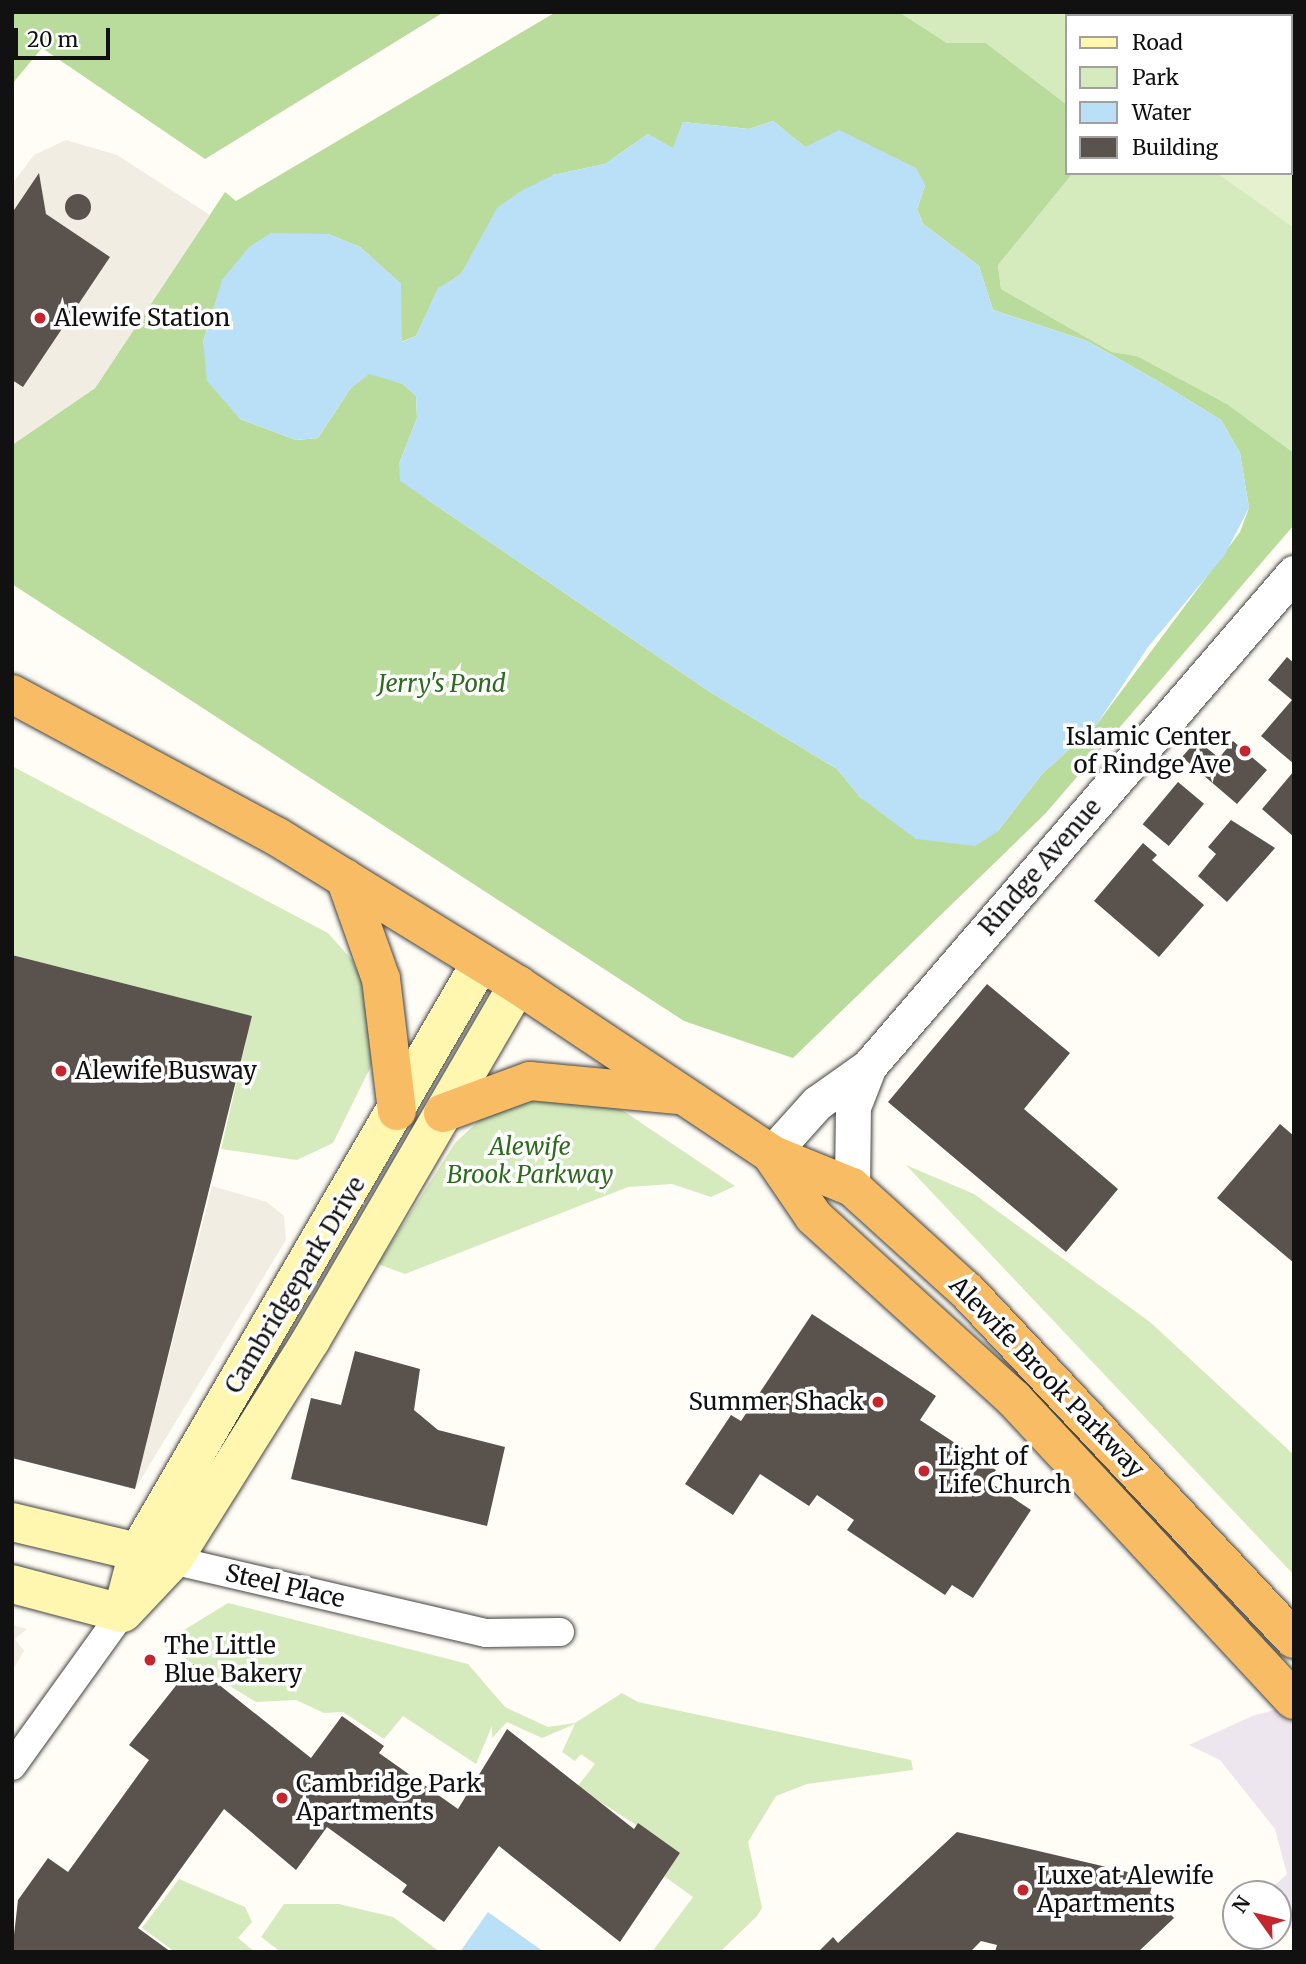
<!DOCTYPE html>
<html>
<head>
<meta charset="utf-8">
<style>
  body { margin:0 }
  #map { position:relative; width:1306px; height:1964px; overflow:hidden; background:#fffdf5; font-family:Merriweather,serif }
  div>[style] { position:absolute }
  .industrial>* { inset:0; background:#eee6ef }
  .green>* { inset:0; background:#d5ebbd }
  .forest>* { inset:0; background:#b9dc9c }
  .pitch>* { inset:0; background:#e6f2cf }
  .plaza>* { inset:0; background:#f1ede2 }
  .water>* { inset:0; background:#b9e0f7 }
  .building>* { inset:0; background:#5a524d; transform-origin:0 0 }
  .round { border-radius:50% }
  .roads { filter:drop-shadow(0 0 2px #444) drop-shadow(0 0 2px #444) }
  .minor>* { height:28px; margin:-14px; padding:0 14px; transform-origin:14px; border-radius:14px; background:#fff }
  .tertiary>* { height:35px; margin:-17.5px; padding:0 17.5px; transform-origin:17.5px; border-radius:17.5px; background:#fff }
  .secondary>* { height:38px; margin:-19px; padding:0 19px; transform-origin:19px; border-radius:19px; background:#fff6b0 }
  .trunk>* { height:38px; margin:-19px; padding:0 19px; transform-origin:19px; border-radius:19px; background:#f7bc64 }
  .dots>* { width:19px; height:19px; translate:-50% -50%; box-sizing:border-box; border:4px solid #fff; border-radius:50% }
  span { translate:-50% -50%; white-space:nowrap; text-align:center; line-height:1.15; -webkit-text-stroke:7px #fff; paint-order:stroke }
  .poi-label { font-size:24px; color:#111 }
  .left { translate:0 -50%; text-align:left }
  .right { translate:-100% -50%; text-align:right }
  .park-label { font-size:24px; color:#2f6b1f; font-style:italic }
  .street-label { font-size:24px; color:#111 }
  .frame { position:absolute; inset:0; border:14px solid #111; pointer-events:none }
  .legend { position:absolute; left:1065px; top:14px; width:228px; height:161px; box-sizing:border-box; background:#fff; border:2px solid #a0a0a0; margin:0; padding:9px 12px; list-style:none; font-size:21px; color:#111 }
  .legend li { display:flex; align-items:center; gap:14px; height:35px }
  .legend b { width:35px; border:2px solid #a0a0a0 }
  .north { position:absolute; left:1222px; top:1880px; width:70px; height:70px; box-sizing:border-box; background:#fff; border:2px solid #a0a0a0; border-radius:50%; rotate:304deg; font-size:19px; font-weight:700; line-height:28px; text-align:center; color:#111 }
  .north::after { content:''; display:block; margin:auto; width:24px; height:32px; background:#c4262e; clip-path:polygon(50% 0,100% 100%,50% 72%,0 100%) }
  .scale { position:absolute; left:14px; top:28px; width:96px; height:32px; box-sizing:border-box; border:4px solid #111; border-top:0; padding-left:9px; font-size:21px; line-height:24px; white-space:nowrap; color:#111; -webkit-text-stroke:5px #fff; paint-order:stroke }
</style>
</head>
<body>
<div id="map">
  <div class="industrial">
    <div style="clip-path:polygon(1294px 1705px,1294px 1930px,1278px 1922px,1278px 1894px,1265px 1894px,1287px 1874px,1275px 1829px,1220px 1760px,1189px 1745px,1252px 1716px)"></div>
  </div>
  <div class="green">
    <div style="clip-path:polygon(899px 12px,1294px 12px,1294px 453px,1227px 404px,1137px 356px,1112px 352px,1001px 289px,998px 265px,1073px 173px,1290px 173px,1290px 16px,1066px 16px,1066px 104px,986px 43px,947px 43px)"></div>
    <div style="clip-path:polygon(12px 766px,328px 933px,352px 960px,367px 989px,374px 1060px,333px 1143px,297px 1160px,221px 1149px,252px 1016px,12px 955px)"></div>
    <div style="clip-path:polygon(570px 1094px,622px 1110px,735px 1186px,711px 1197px,672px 1184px,628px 1187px,405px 1274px,378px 1264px,455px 1143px,488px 1112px,527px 1097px)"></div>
    <div style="clip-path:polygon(906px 1165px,974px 1194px,1150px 1322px,1294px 1455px,1294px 1575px)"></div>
    <div style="clip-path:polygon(228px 1603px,468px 1664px,505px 1707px,548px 1727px,575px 1723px,622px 1693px,638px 1702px,911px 1760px,913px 1770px,807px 1784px,776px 1796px,748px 1842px,762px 1908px,757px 1916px,720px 1952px,652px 1952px,693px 1897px,664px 1876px,680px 1853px,577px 1787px,595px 1764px,581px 1754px,575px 1761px,562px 1752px,575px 1724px,542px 1738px,507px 1722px,492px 1738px,492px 1726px,476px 1764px,403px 1716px,384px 1739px,343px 1712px,324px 1713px,296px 1700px,256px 1702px,161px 1644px)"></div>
    <div style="clip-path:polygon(179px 1879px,245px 1907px,252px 1922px,238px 1938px,255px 1952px,175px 1952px,142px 1928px)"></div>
    <div style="clip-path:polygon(284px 1904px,339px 1904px,393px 1917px,440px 1952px,281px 1952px,261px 1937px)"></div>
  </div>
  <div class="forest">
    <div style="clip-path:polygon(12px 12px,444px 12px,205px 159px,42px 48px,12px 84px)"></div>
    <div style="clip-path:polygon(evenodd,556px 12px,899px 12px,947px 43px,986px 43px,1066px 104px,1066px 173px,1073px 173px,998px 265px,1001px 289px,1112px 352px,1137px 356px,1227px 404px,1294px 453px,1294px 525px,1045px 814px,793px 1058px,684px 1021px,12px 584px,12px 445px,95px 388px,225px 192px,236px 201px,556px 12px,773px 121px,805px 147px,925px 185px,917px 209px,923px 224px,979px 266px,993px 310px,1087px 341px,1156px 380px,1221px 420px,1240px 453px,1249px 508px,1240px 532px,1097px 724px,1042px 774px,997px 832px,861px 798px,837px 769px,713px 694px,428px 500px,399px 464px,417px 418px,416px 396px,403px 384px,369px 373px,350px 389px,318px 438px,296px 440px,240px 419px,203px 342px,212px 313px,328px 234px,360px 247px,401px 284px,401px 342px,416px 336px,438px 289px,461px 274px,480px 241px,553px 175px,605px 164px,648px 134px,673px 149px,683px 122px,749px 129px,773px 121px)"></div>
  </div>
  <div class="pitch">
    <div style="clip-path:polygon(1294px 39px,1294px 228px,1217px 173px,1290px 173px)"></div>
  </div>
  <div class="plaza">
    <div style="clip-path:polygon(66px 140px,117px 155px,210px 215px,95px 388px,12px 445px,12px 380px,46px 214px,39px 174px,12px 213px,12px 184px,34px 155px)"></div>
    <div style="clip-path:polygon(212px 1186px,267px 1202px,284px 1216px,286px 1240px,135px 1489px)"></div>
    <div style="clip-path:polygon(12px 1625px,27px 1629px,15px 1639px,24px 1651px,12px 1671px)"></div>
  </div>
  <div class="water">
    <div style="clip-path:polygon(1188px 12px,1256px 12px,1188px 16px)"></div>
    <div style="clip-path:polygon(773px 121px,805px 147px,839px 130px,916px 168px,925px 185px,917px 209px,923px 224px,979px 266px,993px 310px,1087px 341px,1156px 380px,1221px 420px,1240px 453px,1249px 508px,1224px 556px,1148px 647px,1097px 724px,1042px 774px,997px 832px,975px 846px,916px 839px,861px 798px,837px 769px,713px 694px,400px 481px,399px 464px,417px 418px,416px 396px,403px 384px,369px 374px,350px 389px,318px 438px,296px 440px,240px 419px,207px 381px,203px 342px,222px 280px,249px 247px,271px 233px,328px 234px,360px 247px,401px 284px,402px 342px,416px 336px,438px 288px,461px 274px,497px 208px,521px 191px,553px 175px,605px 164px,648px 134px,673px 148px,683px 122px,749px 129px)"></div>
    <div style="clip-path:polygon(488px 1912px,544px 1952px,460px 1952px)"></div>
  </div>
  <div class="building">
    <div style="clip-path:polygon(39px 173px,46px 214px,110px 257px,23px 387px,12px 380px,12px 213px)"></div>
    <div class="round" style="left:65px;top:194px;width:26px;height:26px"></div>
    <div style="clip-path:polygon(1287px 657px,1294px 663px,1294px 764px,1261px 736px,1292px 700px,1268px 680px)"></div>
    <div style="clip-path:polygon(1197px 740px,1219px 758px,1233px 741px,1267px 770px,1237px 804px,1182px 757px)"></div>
    <div style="clip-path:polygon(1294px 771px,1294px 837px,1262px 809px)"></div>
    <div style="left:1178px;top:782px;width:34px;height:55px;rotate:40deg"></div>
    <div style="clip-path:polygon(1231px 820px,1275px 848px,1227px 902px,1198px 876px,1216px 854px,1208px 847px)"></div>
    <div style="clip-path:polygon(1143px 843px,1157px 855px,1152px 860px,1204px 905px,1159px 957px,1094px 901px)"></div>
    <div style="clip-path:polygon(12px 955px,252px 1016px,135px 1489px,12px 1458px)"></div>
    <div style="clip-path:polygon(987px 984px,1070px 1053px,1024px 1109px,1118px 1189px,1066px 1252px,888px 1102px)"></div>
    <div style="clip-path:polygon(1280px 1124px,1294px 1136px,1294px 1263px,1217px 1198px)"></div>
    <div style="clip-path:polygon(812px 1314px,936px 1396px,920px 1420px,996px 1470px,988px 1481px,1031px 1510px,973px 1598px,952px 1585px,945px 1595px,847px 1530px,854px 1520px,817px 1495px,809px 1506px,760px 1474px,733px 1515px,685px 1484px,731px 1415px,741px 1421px)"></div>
    <div style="clip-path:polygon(355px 1351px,420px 1369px,414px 1410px,438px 1430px,505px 1447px,487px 1526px,291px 1479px,311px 1398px,341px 1405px)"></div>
    <div style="clip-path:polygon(193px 1664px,311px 1758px,342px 1716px,384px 1746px,379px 1753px,458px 1809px,507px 1729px,634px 1829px,638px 1823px,680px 1853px,620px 1942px,499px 1846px,444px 1922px,402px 1892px,407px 1885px,327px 1827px,296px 1870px,224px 1809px,138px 1928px,171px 1952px,12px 1952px,18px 1900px,48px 1858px,68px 1872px,149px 1760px,129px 1745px)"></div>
    <div style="clip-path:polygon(957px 1832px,1132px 1873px,1152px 1886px,1150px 1893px,1174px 1918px,1138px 1952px,995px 1952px,997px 1945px,981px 1941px,970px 1952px,818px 1952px,833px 1937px,838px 1943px)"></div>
  </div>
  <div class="roads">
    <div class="minor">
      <div style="left:155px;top:1556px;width:340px;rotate:13.1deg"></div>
      <div style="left:486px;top:1633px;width:74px;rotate:-0.8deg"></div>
      <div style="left:12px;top:1766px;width:188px;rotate:-54.3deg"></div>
    </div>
    <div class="tertiary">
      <div style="left:771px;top:1154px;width:69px;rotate:-48deg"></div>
      <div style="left:817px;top:1103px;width:64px;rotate:-35.4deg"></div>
      <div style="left:869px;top:1066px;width:651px;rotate:-49.24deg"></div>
      <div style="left:852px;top:1187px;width:80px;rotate:-89.3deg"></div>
      <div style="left:853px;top:1107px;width:44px;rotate:-68.7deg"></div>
    </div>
    <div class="secondary">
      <div style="left:12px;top:1522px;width:130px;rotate:13.4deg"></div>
      <div style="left:12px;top:1584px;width:114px;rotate:14.8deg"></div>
      <div style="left:124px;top:1612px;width:71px;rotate:-46.7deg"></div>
      <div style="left:173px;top:1560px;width:260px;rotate:-57.9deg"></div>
      <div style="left:311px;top:1340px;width:411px;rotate:-59.8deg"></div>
      <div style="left:122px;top:1613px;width:63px;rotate:-75.3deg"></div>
      <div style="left:138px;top:1552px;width:682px;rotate:-59.83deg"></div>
    </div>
    <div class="trunk">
      <div style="left:12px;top:694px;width:300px;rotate:28.3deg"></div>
      <div style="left:276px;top:836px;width:284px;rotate:31.6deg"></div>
      <div style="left:518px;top:985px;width:304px;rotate:33.7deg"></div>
      <div style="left:771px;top:1154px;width:87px;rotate:22.2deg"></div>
      <div style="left:852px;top:1187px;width:156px;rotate:42.2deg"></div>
      <div style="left:968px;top:1292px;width:476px;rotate:46.8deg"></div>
      <div style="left:345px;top:878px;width:107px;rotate:70.4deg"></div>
      <div style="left:381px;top:979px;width:133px;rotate:83.1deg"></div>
      <div style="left:443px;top:1113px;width:93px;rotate:-20.2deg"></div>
      <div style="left:530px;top:1081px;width:149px;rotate:5.4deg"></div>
      <div style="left:771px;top:1154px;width:76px;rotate:55.7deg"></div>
      <div style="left:814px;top:1217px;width:270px;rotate:42.3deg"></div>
      <div style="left:1014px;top:1399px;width:411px;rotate:47.1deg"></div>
    </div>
  </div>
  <div class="dots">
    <div style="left:40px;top:318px;background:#c4262e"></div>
    <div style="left:1245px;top:751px;background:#c4262e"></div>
    <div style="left:61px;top:1071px;background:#c4262e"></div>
    <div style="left:878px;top:1402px;background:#c4262e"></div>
    <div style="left:924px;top:1471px;background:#c4262e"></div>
    <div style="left:150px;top:1660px;background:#c4262e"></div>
    <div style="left:282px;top:1798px;background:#c4262e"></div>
    <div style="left:1023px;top:1890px;background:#c4262e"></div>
  </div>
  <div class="poi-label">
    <span class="left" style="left:54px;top:318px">Alewife Station</span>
    <span class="right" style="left:1231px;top:751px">Islamic Center<br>of Rindge Ave</span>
    <span class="left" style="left:75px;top:1071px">Alewife Busway</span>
    <span class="right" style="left:864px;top:1402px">Summer Shack</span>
    <span class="left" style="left:938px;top:1471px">Light of<br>Life Church</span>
    <span class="left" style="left:164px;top:1660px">The Little<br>Blue Bakery</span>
    <span class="left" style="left:296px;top:1798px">Cambridge Park<br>Apartments</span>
    <span class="left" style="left:1037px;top:1890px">Luxe at Alewife<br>Apartments</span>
  </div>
  <div class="park-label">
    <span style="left:442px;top:684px">Jerry's Pond</span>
    <span style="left:530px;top:1161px">Alewife<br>Brook Parkway</span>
  </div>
  <div class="street-label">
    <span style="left:1040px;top:867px;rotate:-49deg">Rindge Avenue</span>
    <span style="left:295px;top:1285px;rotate:-59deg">Cambridgepark Drive</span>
    <span style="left:1047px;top:1377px;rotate:46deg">Alewife Brook Parkway</span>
    <span style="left:285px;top:1586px;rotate:13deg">Steel Place</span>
  </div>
  <div class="frame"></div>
  <ul class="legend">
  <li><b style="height:9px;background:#fff6b0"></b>Road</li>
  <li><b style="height:19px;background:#d5ebbd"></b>Park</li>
  <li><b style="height:19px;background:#b9e0f7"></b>Water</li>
  <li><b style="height:19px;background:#5a524d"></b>Building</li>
  </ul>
  <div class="north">N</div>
  <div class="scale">20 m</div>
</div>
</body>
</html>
